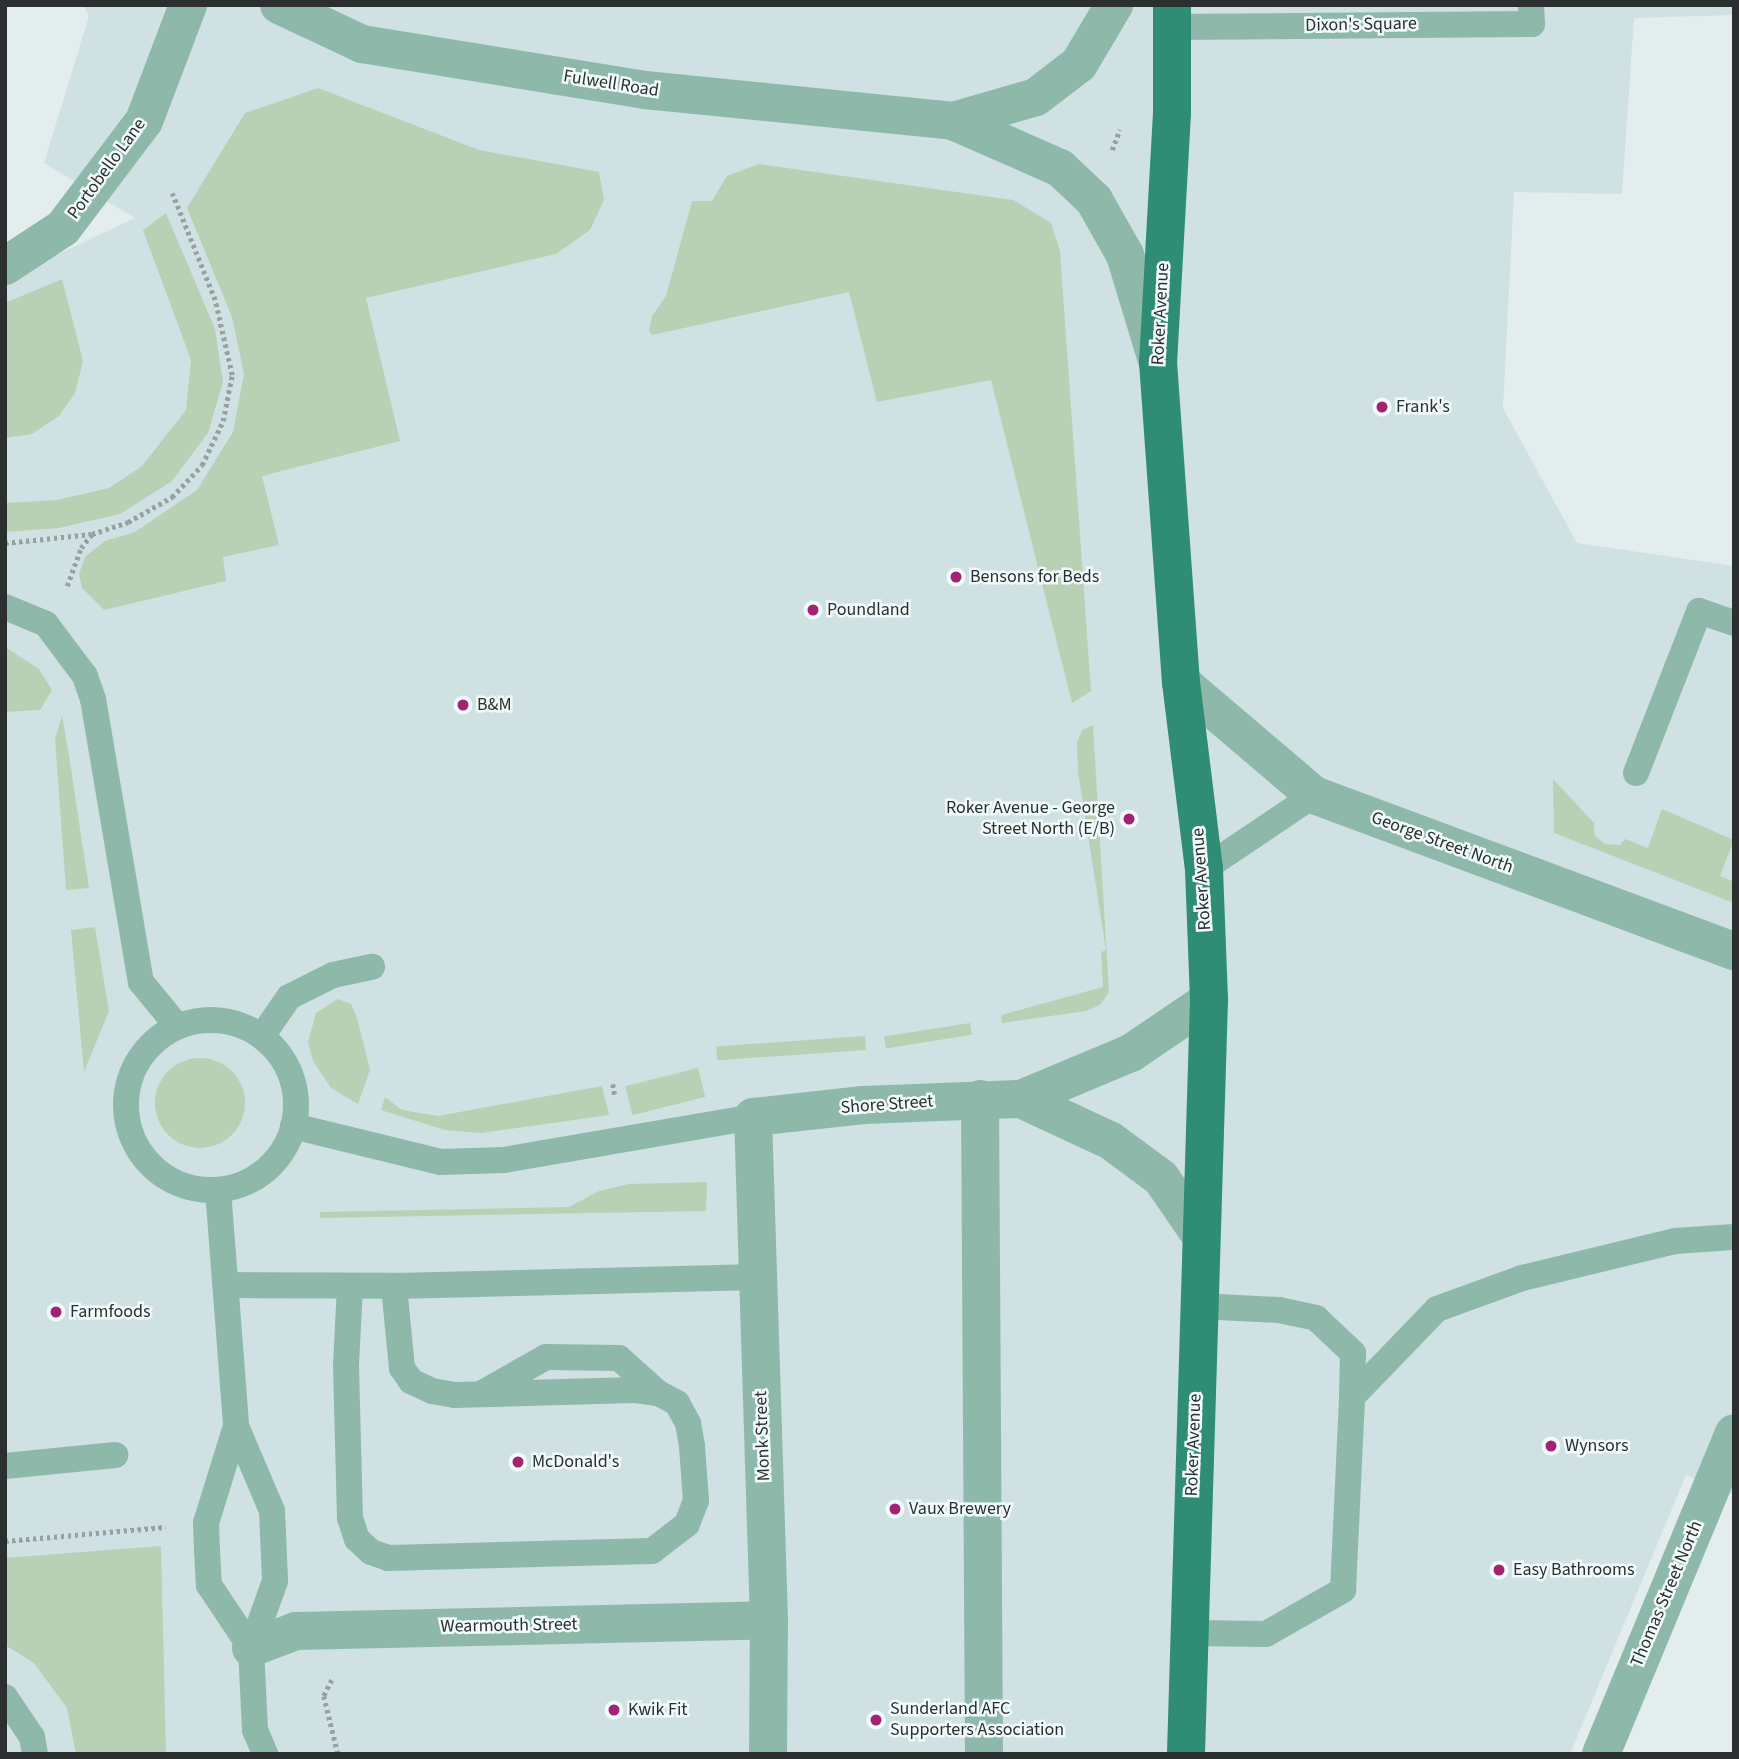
<!DOCTYPE html>
<html>
<head>
<meta charset="utf-8">
<style>
  body { margin:0 }
  #map { position:relative; width:1739px; height:1759px; overflow:hidden; background:#e4edee; font-family:"Source Sans 3",sans-serif }
  div>[style] { position:absolute }
  .built>* { inset:0; background:#cfe1e2 }
  .green>* { inset:0; background:#b8d1b5; transform-origin:0 0 }
  .round { border-radius:50% }
  .path>* { height:4.5px; margin-top:-2.25px; transform-origin:0; background:repeating-linear-gradient(90deg,#99a0a0 0 3.5px,transparent 0 7px) }
  .service>* { height:26px; margin:-13px; padding:0 13px; transform-origin:13px; border-radius:13px; background:#8eb9aa }
  .service>.ring { margin:-13px; padding:0; box-sizing:content-box; background:none; border:26px solid #8eb9aa; border-radius:50% }
  .minor>* { height:38px; margin:-19px; padding:0 19px; transform-origin:19px; border-radius:19px; background:#8eb9aa }
  .tertiary>* { height:38px; margin:-19px; padding:0 19px; transform-origin:19px; border-radius:19px; background:#8eb9aa }
  .primary>* { height:38px; margin:-19px; padding:0 19px; transform-origin:19px; border-radius:19px; background:#2e8d74 }
  .dots>* { width:19px; height:19px; translate:-50% -50%; box-sizing:border-box; border:4px solid #f2fbfb; border-radius:50% }
  span { translate:-50% -50%; white-space:nowrap; text-align:center; line-height:1.15; -webkit-text-stroke:5px #f2fbfb; paint-order:stroke }
  .street-label { font-size:18px; color:#2c2f2f }
  .poi-label { font-size:18px; color:#2c2f2f }
  .left { translate:0 -50%; text-align:left }
  .right { translate:-100% -50%; text-align:right }
  .frame { position:absolute; inset:0; border:7px solid #2c2f2f; pointer-events:none }
</style>
</head>
<body>
<div id="map">
  <div class="built">
    <div style="clip-path:polygon(83px 5px,1734px 5px,1734px 15px,1634px 18px,1622px 194px,1514px 192px,1503px 408px,1577px 543px,1734px 566px,1734px 1495px,1686px 1475px,1570px 1754px,5px 1754px,5px 279px,135px 218px,44px 163px,89px 16px)"></div>
  </div>
  <div class="green">
    <div style="clip-path:polygon(318px 88px,479px 150px,599px 172px,604px 200px,590px 230px,556px 254px,366px 298px,400px 441px,262px 476px,279px 545px,223px 557px,226px 581px,104px 610px,82px 588px,79px 573px,86px 556px,105px 541px,135px 532px,197px 490px,233px 432px,244px 374px,232px 317px,187px 208px,245px 113px)"></div>
    <div style="clip-path:polygon(759px 164px,1013px 200px,1051px 223px,1060px 251px,1091px 691px,1072px 703px,991px 380px,877px 402px,849px 292px,652px 335px,649px 331px,652px 316px,666px 296px,692px 201px,712px 201px,727px 176px)"></div>
    <div style="clip-path:polygon(166px 213px,215px 329px,223px 382px,208px 433px,172px 481px,120px 514px,59px 528px,5px 532px,5px 503px,57px 500px,109px 488px,142px 466px,186px 410px,191px 360px,143px 230px)"></div>
    <div style="clip-path:polygon(62px 279px,83px 361px,75px 393px,59px 416px,32px 434px,5px 438px,5px 303px)"></div>
    <div style="clip-path:polygon(5px 647px,39px 669px,52px 690px,40px 710px,5px 712px)"></div>
    <div style="clip-path:polygon(62px 716px,69px 755px,89px 888px,66px 890px,55px 739px)"></div>
    <div style="clip-path:polygon(1093px 725px,1109px 992px,1100px 1005px,1086px 1011px,1002px 1023px,1001px 1015px,1103px 987px,1101px 952px,1106px 950px,1078px 772px,1077px 743px,1082px 730px)"></div>
    <div style="clip-path:polygon(1553px 779px,1594px 823px,1595px 836px,1605px 844px,1620px 845px,1625px 839px,1648px 848px,1662px 809px,1734px 840px,1720px 876px,1734px 882px,1734px 903px,1554px 833px)"></div>
    <div style="clip-path:polygon(95px 927px,109px 1011px,84px 1072px,71px 930px)"></div>
    <div style="clip-path:polygon(338px 999px,351px 1004px,357px 1018px,370px 1070px,358px 1104px,331px 1088px,313px 1061px,308px 1042px,316px 1013px)"></div>
    <div style="left:970px;top:1023px;width:12px;height:87px;rotate:81deg"></div>
    <div style="left:865px;top:1036px;width:14px;height:149px;rotate:86deg"></div>
    <div class="round" style="left:155px;top:1058px;width:90px;height:90px"></div>
    <div style="left:698px;top:1068px;width:30px;height:75px;rotate:76deg"></div>
    <div style="clip-path:polygon(602px 1086px,609px 1115px,481px 1133px,445px 1130px,381px 1110px,385px 1097px,402px 1110px,438px 1116px)"></div>
    <div style="clip-path:polygon(707px 1182px,706px 1211px,320px 1218px,320px 1212px,569px 1207px,599px 1191px,629px 1184px)"></div>
    <div style="clip-path:polygon(161px 1546px,166px 1754px,76px 1754px,67px 1708px,34px 1663px,5px 1645px,5px 1558px)"></div>
  </div>
  <div class="path">
    <div style="left:1112px;top:150px;width:22px;rotate:-69deg"></div>
    <div style="left:5px;top:543px;width:87px;rotate:-5.9deg"></div>
    <div style="left:67px;top:586px;width:40px;rotate:-69.8deg"></div>
    <div style="left:81px;top:548px;width:18px;rotate:-52deg"></div>
    <div style="left:92px;top:534px;width:38px;rotate:-18deg"></div>
    <div style="left:128px;top:522px;width:51px;rotate:-29.6deg"></div>
    <div style="left:172px;top:497px;width:44px;rotate:-46.8deg"></div>
    <div style="left:202px;top:465px;width:49px;rotate:-64.5deg"></div>
    <div style="left:223px;top:421px;width:47px;rotate:-78.9deg"></div>
    <div style="left:232px;top:375px;width:77px;rotate:-102.8deg"></div>
    <div style="left:215px;top:300px;width:115px;rotate:-111.9deg"></div>
    <div style="left:613px;top:1084px;width:13px;rotate:81deg"></div>
    <div style="left:5px;top:1541px;width:161px;rotate:-5deg"></div>
    <div style="left:332px;top:1680px;width:18px;rotate:117deg"></div>
    <div style="left:324px;top:1696px;width:60px;rotate:76.4deg"></div>
  </div>
  <div class="service">
    <div style="left:1172px;top:27px;width:360px;rotate:-0.5deg"></div>
    <div style="left:1532px;top:24px;width:19px;rotate:-93deg"></div>
    <div style="left:5px;top:607px;width:44px;rotate:22.5deg"></div>
    <div style="left:46px;top:624px;width:65px;rotate:53.1deg"></div>
    <div style="left:85px;top:676px;width:24px;rotate:71deg"></div>
    <div style="left:93px;top:699px;width:287px;rotate:80.4deg"></div>
    <div style="left:141px;top:982px;width:57px;rotate:50.7deg"></div>
    <div style="left:1636px;top:773px;width:174px;rotate:-68.7deg"></div>
    <div style="left:1699px;top:611px;width:37px;rotate:19deg"></div>
    <div style="left:1204px;top:869px;width:133px;rotate:-33.9deg"></div>
    <div class="ring" style="left:126px;top:1020px;width:144px;height:144px"></div>
    <div style="left:262px;top:1036px;width:47px;rotate:-55.3deg"></div>
    <div style="left:289px;top:997px;width:49px;rotate:-26.6deg"></div>
    <div style="left:333px;top:975px;width:40px;rotate:-12deg"></div>
    <div style="left:293px;top:1126px;width:152px;rotate:13.7deg"></div>
    <div style="left:441px;top:1162px;width:63px;rotate:-1.8deg"></div>
    <div style="left:504px;top:1160px;width:253px;rotate:-9.8deg"></div>
    <div style="left:218px;top:1190px;width:237px;rotate:85.6deg"></div>
    <div style="left:236px;top:1426px;width:92px;rotate:67deg"></div>
    <div style="left:272px;top:1511px;width:70px;rotate:87.5deg"></div>
    <div style="left:275px;top:1581px;width:71px;rotate:109.7deg"></div>
    <div style="left:251px;top:1648px;width:82px;rotate:87.2deg"></div>
    <div style="left:255px;top:1730px;width:26px;rotate:67deg"></div>
    <div style="left:228px;top:1285px;width:166px;rotate:0.3deg"></div>
    <div style="left:394px;top:1286px;width:364px;rotate:-1.4deg"></div>
    <div style="left:350px;top:1286px;width:80px;rotate:92.9deg"></div>
    <div style="left:346px;top:1366px;width:152px;rotate:88.5deg"></div>
    <div style="left:350px;top:1518px;width:22px;rotate:72deg"></div>
    <div style="left:357px;top:1539px;width:19px;rotate:43deg"></div>
    <div style="left:371px;top:1552px;width:18px;rotate:19deg"></div>
    <div style="left:388px;top:1558px;width:264px;rotate:-1.5deg"></div>
    <div style="left:652px;top:1551px;width:44px;rotate:-37.6deg"></div>
    <div style="left:687px;top:1524px;width:25px;rotate:-69deg"></div>
    <div style="left:696px;top:1501px;width:55px;rotate:-94.2deg"></div>
    <div style="left:692px;top:1446px;width:23px;rotate:-100deg"></div>
    <div style="left:688px;top:1423px;width:23px;rotate:-119deg"></div>
    <div style="left:677px;top:1403px;width:21px;rotate:-152deg"></div>
    <div style="left:658px;top:1393px;width:23px;rotate:-173deg"></div>
    <div style="left:635px;top:1390px;width:180px;rotate:178.4deg"></div>
    <div style="left:455px;top:1395px;width:23px;rotate:-170deg"></div>
    <div style="left:432px;top:1391px;width:23px;rotate:-155deg"></div>
    <div style="left:411px;top:1381px;width:16px;rotate:-125deg"></div>
    <div style="left:402px;top:1368px;width:82px;rotate:-95.6deg"></div>
    <div style="left:1199px;top:1306px;width:80px;rotate:2.9deg"></div>
    <div style="left:1279px;top:1310px;width:38px;rotate:12deg"></div>
    <div style="left:1316px;top:1318px;width:51px;rotate:43.4deg"></div>
    <div style="left:1353px;top:1353px;width:44px;rotate:91.3deg"></div>
    <div style="left:484px;top:1392px;width:71px;rotate:-29.4deg"></div>
    <div style="left:546px;top:1357px;width:73px;rotate:0.8deg"></div>
    <div style="left:619px;top:1358px;width:52px;rotate:41.9deg"></div>
    <div style="left:236px;top:1426px;width:102px;rotate:107.2deg"></div>
    <div style="left:206px;top:1523px;width:27px;rotate:88deg"></div>
    <div style="left:207px;top:1550px;width:35px;rotate:87deg"></div>
    <div style="left:209px;top:1585px;width:76px;rotate:56.3deg"></div>
    <div style="left:5px;top:1466px;width:111px;rotate:-5.7deg"></div>
    <div style="left:1189px;top:1633px;width:77px;rotate:0.7deg"></div>
    <div style="left:1266px;top:1634px;width:89px;rotate:-29.7deg"></div>
    <div style="left:1343px;top:1590px;width:193px;rotate:-87.3deg"></div>
    <div style="left:1352px;top:1397px;width:122px;rotate:-46deg"></div>
    <div style="left:1437px;top:1309px;width:90px;rotate:-20deg"></div>
    <div style="left:1522px;top:1278px;width:157px;rotate:-13.6deg"></div>
    <div style="left:1675px;top:1241px;width:59px;rotate:-3.9deg"></div>
    <div style="left:5px;top:1697px;width:48px;rotate:56deg"></div>
    <div style="left:32px;top:1737px;width:17px;rotate:80deg"></div>
  </div>
  <div class="minor">
    <div style="left:5px;top:266px;width:69px;rotate:-33.2deg"></div>
    <div style="left:63px;top:228px;width:134px;rotate:-52.9deg"></div>
    <div style="left:144px;top:121px;width:124px;rotate:-69.2deg"></div>
    <div style="left:1181px;top:682px;width:175px;rotate:40.4deg"></div>
    <div style="left:1314px;top:795px;width:448px;rotate:20.4deg"></div>
    <div style="left:980px;top:1099px;width:655px;rotate:89.65deg"></div>
    <div style="left:1021px;top:1099px;width:99px;rotate:25deg"></div>
    <div style="left:1111px;top:1141px;width:62px;rotate:36.5deg"></div>
    <div style="left:1161px;top:1178px;width:70px;rotate:55.4deg"></div>
    <div style="left:251px;top:1648px;width:48px;rotate:-20.7deg"></div>
    <div style="left:296px;top:1631px;width:473px;rotate:-1.3deg"></div>
    <div style="left:768px;top:1754px;width:134px;rotate:-89.6deg"></div>
    <div style="left:769px;top:1620px;width:503px;rotate:-91.82deg"></div>
    <div style="left:753px;top:1117px;width:111px;rotate:-6.2deg"></div>
    <div style="left:863px;top:1105px;width:158px;rotate:-2.2deg"></div>
    <div style="left:1021px;top:1099px;width:119px;rotate:-22.7deg"></div>
    <div style="left:1131px;top:1053px;width:94px;rotate:-34.2deg"></div>
    <div style="left:1601px;top:1754px;width:347px;rotate:-67.5deg"></div>
  </div>
  <div class="tertiary">
    <div style="left:279px;top:5px;width:92px;rotate:25.2deg"></div>
    <div style="left:362px;top:44px;width:287px;rotate:9.2deg"></div>
    <div style="left:645px;top:90px;width:310px;rotate:5.7deg"></div>
    <div style="left:953px;top:121px;width:117px;rotate:23.7deg"></div>
    <div style="left:1060px;top:168px;width:47px;rotate:43.3deg"></div>
    <div style="left:1094px;top:200px;width:63px;rotate:60.6deg"></div>
    <div style="left:1125px;top:255px;width:110px;rotate:73.1deg"></div>
    <div style="left:953px;top:121px;width:86px;rotate:-16.1deg"></div>
    <div style="left:1036px;top:97px;width:54px;rotate:-37.5deg"></div>
    <div style="left:1079px;top:64px;width:69px;rotate:-59.3deg"></div>
  </div>
  <div class="primary">
    <div style="left:1172px;top:5px;width:108px;rotate:90deg"></div>
    <div style="left:1172px;top:113px;width:249px;rotate:93.2deg"></div>
    <div style="left:1158px;top:362px;width:321px;rotate:85.9deg"></div>
    <div style="left:1181px;top:682px;width:188px;rotate:83deg"></div>
    <div style="left:1204px;top:869px;width:131px;rotate:87.8deg"></div>
    <div style="left:1209px;top:1000px;width:754px;rotate:91.75deg"></div>
  </div>
  <div class="dots">
    <div style="left:1382px;top:407px;background:#a22274"></div>
    <div style="left:956px;top:577px;background:#a22274"></div>
    <div style="left:813px;top:610px;background:#a22274"></div>
    <div style="left:463px;top:705px;background:#a22274"></div>
    <div style="left:1129px;top:819px;background:#a22274"></div>
    <div style="left:56px;top:1312px;background:#a22274"></div>
    <div style="left:1551px;top:1446px;background:#a22274"></div>
    <div style="left:518px;top:1462px;background:#a22274"></div>
    <div style="left:895px;top:1509px;background:#a22274"></div>
    <div style="left:1499px;top:1570px;background:#a22274"></div>
    <div style="left:614px;top:1710px;background:#a22274"></div>
    <div style="left:876px;top:1720px;background:#a22274"></div>
  </div>
  <div class="street-label">
    <span style="left:1361px;top:25px;rotate:-1deg">Dixon's Square</span>
    <span style="left:611px;top:84px;rotate:9deg">Fulwell Road</span>
    <span style="left:107px;top:169px;rotate:-54deg">Portobello Lane</span>
    <span style="left:1161px;top:314px;rotate:-87deg">Roker Avenue</span>
    <span style="left:1442px;top:843px;rotate:20deg">George Street North</span>
    <span style="left:1202px;top:879px;rotate:-94deg">Roker Avenue</span>
    <span style="left:887px;top:1105px;rotate:-4deg">Shore Street</span>
    <span style="left:763px;top:1436px;rotate:-92deg">Monk Street</span>
    <span style="left:1194px;top:1445px;rotate:-88deg">Roker Avenue</span>
    <span style="left:1667px;top:1594px;rotate:-67deg">Thomas Street North</span>
    <span style="left:509px;top:1626px;rotate:-1deg">Wearmouth Street</span>
  </div>
  <div class="poi-label">
    <span class="left" style="left:1396px;top:407px">Frank's</span>
    <span class="left" style="left:970px;top:577px">Bensons for Beds</span>
    <span class="left" style="left:827px;top:610px">Poundland</span>
    <span class="left" style="left:477px;top:705px">B&amp;M</span>
    <span class="right" style="left:1115px;top:819px">Roker Avenue - George<br>Street North (E/B)</span>
    <span class="left" style="left:70px;top:1312px">Farmfoods</span>
    <span class="left" style="left:1565px;top:1446px">Wynsors</span>
    <span class="left" style="left:532px;top:1462px">McDonald's</span>
    <span class="left" style="left:909px;top:1509px">Vaux Brewery</span>
    <span class="left" style="left:1513px;top:1570px">Easy Bathrooms</span>
    <span class="left" style="left:628px;top:1710px">Kwik Fit</span>
    <span class="left" style="left:890px;top:1720px">Sunderland AFC<br>Supporters Association</span>
  </div>
  <div class="frame"></div>
</div>
</body>
</html>
